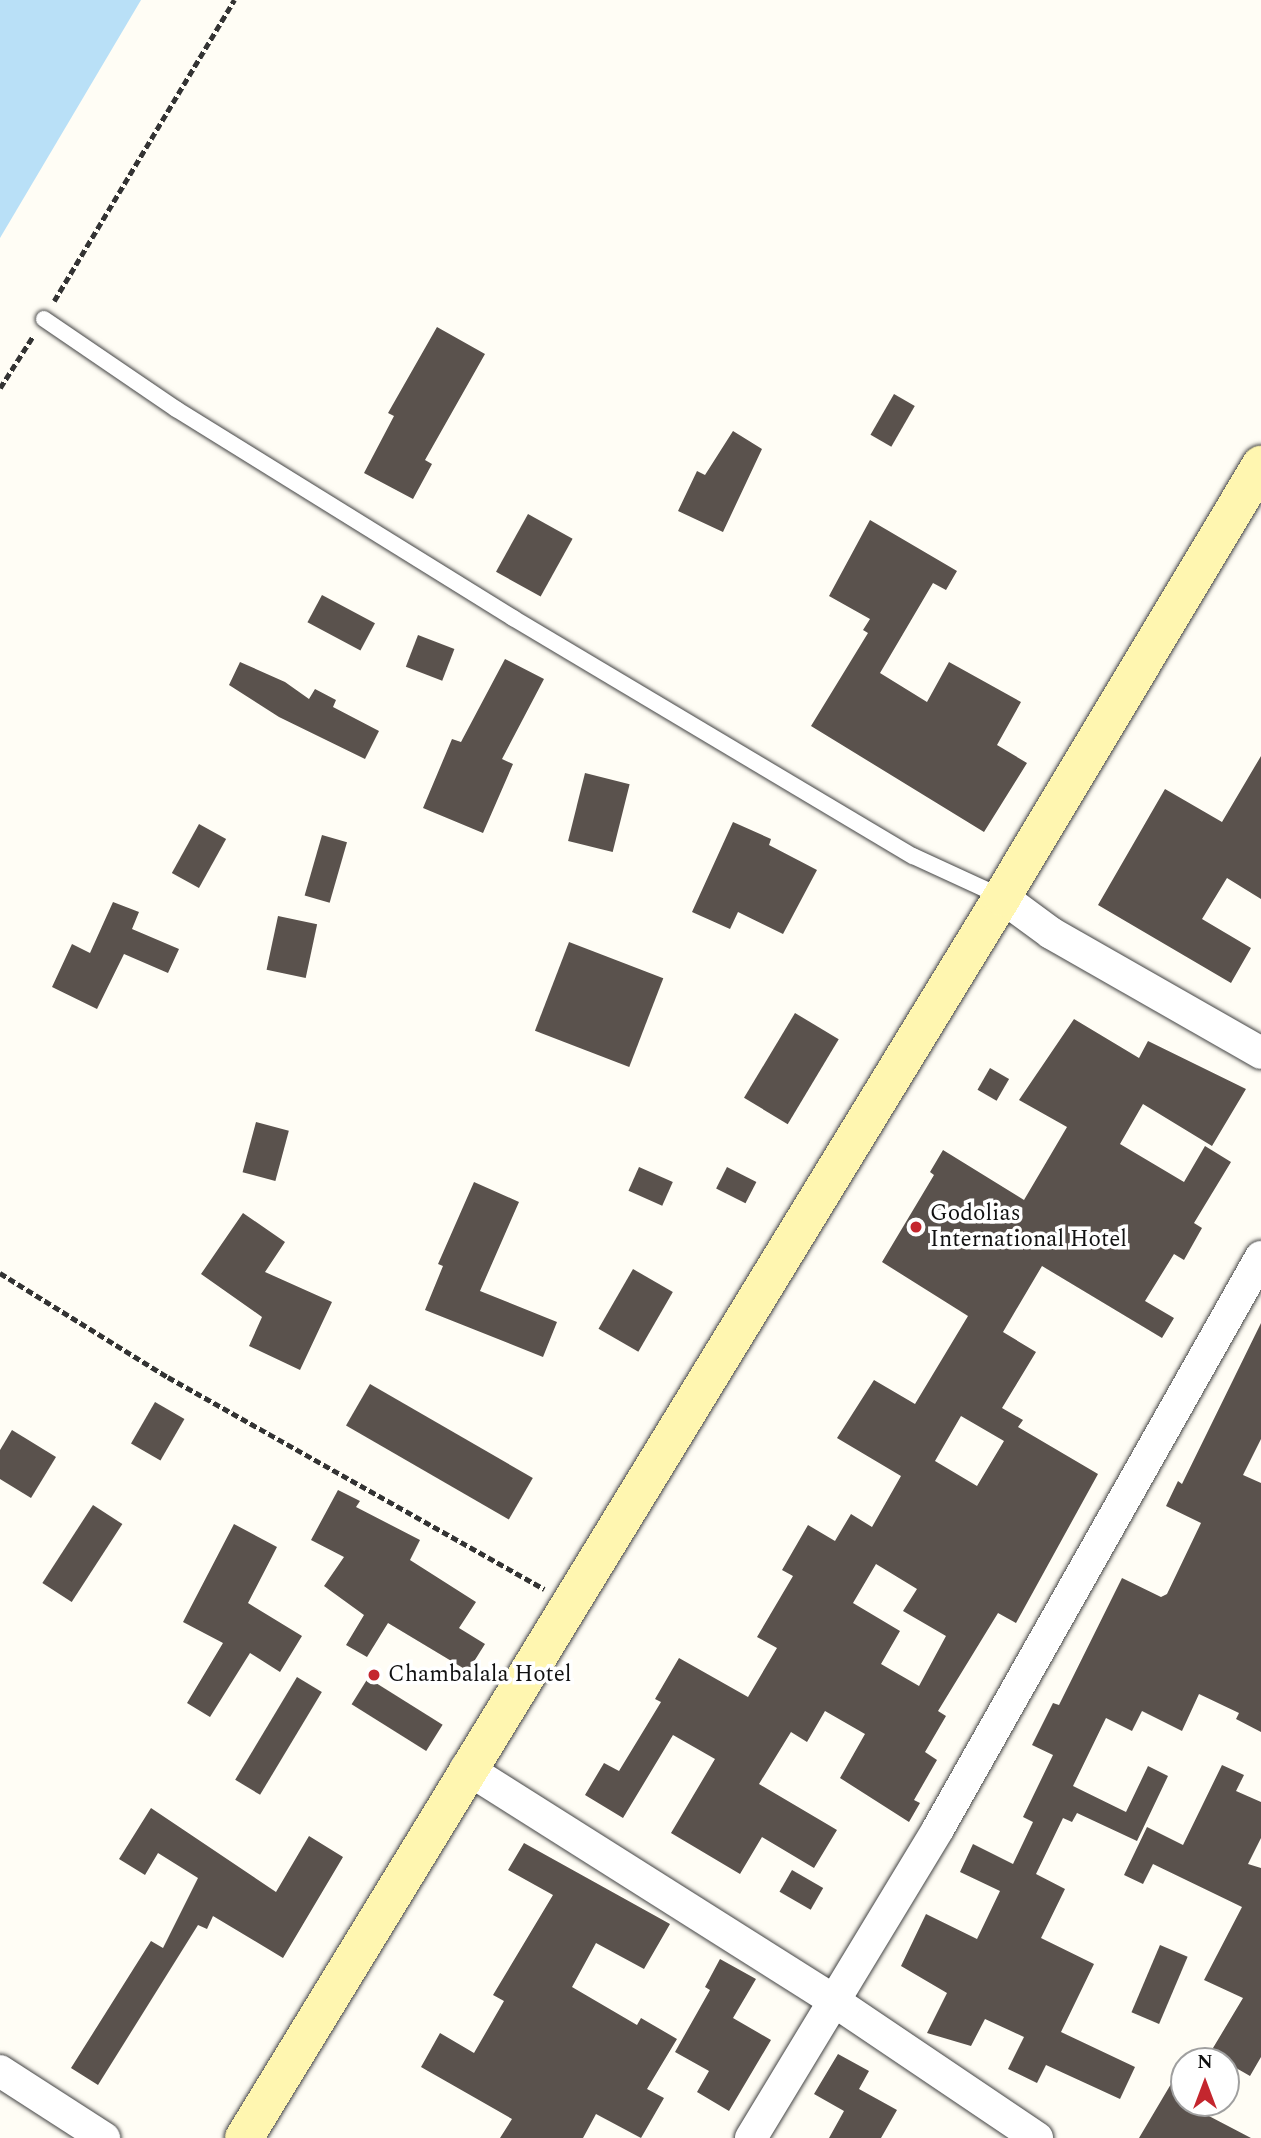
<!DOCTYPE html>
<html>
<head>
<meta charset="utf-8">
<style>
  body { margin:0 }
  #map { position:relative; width:1261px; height:2138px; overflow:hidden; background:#fffdf5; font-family:Spectral,serif }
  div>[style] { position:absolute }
  .water>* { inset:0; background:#b9e0f7 }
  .building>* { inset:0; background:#5a524d; transform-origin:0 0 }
  .path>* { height:4.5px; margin-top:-2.25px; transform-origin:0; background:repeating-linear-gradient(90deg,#333 0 7px,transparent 0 10.5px) }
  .roads { filter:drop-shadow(0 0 2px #444) drop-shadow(0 0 2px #444) }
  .service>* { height:16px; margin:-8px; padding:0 8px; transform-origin:8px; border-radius:8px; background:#fff }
  .minor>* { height:32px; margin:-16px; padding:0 16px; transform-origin:16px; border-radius:16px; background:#fff }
  .secondary>* { height:38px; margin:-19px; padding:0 19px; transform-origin:19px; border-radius:19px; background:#fff6b0 }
  .dots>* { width:19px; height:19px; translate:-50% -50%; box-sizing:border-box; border:4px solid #fff; border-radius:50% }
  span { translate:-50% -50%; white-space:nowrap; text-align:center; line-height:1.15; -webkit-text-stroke:7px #fff; paint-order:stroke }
  .poi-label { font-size:23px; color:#111 }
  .left { translate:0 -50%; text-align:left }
  .north { position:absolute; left:1170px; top:2047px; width:70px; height:70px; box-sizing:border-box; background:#fff; border:2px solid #a0a0a0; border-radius:50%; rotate:0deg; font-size:19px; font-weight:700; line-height:28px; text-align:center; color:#111 }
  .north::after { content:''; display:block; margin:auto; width:24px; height:32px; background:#c4262e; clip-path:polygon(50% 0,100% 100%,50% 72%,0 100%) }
</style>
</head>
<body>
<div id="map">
  <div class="water">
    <div style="clip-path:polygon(0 0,141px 0,0 238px)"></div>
  </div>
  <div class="building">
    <div style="clip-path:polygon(437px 327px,485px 354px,425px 460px,432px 464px,413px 499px,364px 473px,394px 416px,388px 413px)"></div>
    <div style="left:894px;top:394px;width:24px;height:47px;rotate:30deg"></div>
    <div style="clip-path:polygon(733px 431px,762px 449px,723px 532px,678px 511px,697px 471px,705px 475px)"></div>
    <div style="left:528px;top:514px;width:51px;height:66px;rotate:29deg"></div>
    <div style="clip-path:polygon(870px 520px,957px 571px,946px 590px,933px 583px,880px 673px,927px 702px,949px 662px,1021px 702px,997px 745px,1027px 763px,984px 832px,811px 726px,868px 633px,863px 630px,870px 619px,829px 596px)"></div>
    <div style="left:322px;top:595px;width:60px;height:31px;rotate:28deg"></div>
    <div style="left:418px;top:635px;width:39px;height:34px;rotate:21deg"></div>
    <div style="clip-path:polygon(505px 659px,544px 679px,502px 759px,513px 764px,483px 833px,423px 808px,452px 739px,461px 742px)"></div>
    <div style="clip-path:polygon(240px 662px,285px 682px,309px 699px,315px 689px,336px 700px,333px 707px,379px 731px,365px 759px,279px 717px,229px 685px)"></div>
    <div style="clip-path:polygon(1261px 756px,1261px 899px,1227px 878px,1202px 919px,1251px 948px,1231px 983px,1098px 905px,1165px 789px,1222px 822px)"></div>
    <div style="left:585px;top:773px;width:46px;height:70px;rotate:14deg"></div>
    <div style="clip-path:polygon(733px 822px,771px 839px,769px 845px,817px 870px,783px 934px,738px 912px,730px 929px,692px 912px)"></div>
    <div style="left:199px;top:824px;width:31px;height:56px;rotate:29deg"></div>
    <div style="left:322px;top:835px;width:26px;height:63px;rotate:16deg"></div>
    <div style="clip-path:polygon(113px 902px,139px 912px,132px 929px,179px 949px,168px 973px,124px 954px,97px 1009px,52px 987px,72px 944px,90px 953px)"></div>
    <div style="left:278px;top:916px;width:40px;height:55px;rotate:12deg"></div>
    <div style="left:569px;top:942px;width:101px;height:95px;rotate:21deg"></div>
    <div style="left:795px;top:1013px;width:51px;height:99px;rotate:31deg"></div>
    <div style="clip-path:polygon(evenodd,1074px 1019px,1139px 1058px,1148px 1041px,1246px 1089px,1212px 1146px,1143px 1104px,1120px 1144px,1184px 1182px,1205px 1146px,1231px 1162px,1194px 1223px,1202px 1228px,1184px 1260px,1174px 1254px,1145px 1301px,1174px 1318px,1162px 1338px,1042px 1266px,1003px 1332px,1036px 1352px,1002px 1408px,1023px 1420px,1018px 1427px,1098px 1474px,1016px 1623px,998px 1613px,938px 1711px,946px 1716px,925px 1752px,937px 1760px,914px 1800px,920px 1803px,909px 1822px,840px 1778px,865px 1734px,825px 1711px,807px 1742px,791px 1732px,759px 1784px,837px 1830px,814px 1868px,762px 1837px,740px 1874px,671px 1833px,715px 1759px,673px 1735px,623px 1818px,585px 1795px,604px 1763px,619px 1771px,661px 1702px,655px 1699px,679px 1658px,748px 1697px,777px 1648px,757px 1637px,793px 1576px,782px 1570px,808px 1525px,835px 1541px,851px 1514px,872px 1527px,901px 1476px,837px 1438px,874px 1380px,915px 1404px,968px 1316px,882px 1262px,934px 1175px,930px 1172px,943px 1150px,1024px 1200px,1067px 1127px,1019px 1100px,1074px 1019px,961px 1416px,1004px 1441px,977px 1486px,935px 1461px,961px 1416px,1074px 1019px,876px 1564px,917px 1589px,903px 1611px,946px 1636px,919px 1686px,881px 1664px,900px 1631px,853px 1603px,876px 1564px)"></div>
    <div style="left:990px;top:1068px;width:22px;height:25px;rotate:30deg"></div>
    <div style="left:256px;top:1122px;width:34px;height:52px;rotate:15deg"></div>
    <div style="left:639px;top:1167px;width:37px;height:26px;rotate:24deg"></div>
    <div style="left:727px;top:1167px;width:33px;height:24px;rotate:27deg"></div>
    <div style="clip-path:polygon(474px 1182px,519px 1202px,480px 1291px,557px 1322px,543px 1357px,425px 1310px,443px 1266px,438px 1264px)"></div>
    <div style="clip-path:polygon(243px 1213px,285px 1242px,265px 1272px,332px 1302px,300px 1370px,249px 1346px,262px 1317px,201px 1274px)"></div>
    <div style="left:633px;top:1269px;width:46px;height:69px;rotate:30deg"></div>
    <div style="clip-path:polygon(1261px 1323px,1261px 1439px,1243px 1475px,1261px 1483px,1261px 1732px,1236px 1719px,1239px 1713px,1199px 1694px,1182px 1731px,1142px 1711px,1132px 1731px,1106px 1718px,1073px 1786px,1126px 1812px,1148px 1766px,1168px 1776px,1137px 1841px,1077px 1813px,1072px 1822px,1063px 1818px,1036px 1874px,1065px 1889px,1041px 1938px,1094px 1964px,1061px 2032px,1135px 2067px,1120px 2099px,1046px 2065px,1037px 2083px,1008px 2069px,1024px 2037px,985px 2019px,971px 2046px,927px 2033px,947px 1993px,901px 1966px,926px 1914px,977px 1939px,1000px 1891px,960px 1872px,973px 1844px,1013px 1864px,1033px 1822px,1023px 1817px,1053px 1755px,1032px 1745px,1053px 1703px,1059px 1705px,1122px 1578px,1161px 1597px,1167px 1594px,1201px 1523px,1166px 1506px,1178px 1481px,1182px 1484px)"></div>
    <div style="left:370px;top:1384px;width:188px;height:48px;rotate:30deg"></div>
    <div style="left:155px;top:1402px;width:34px;height:48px;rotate:30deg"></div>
    <div style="clip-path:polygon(12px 1430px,56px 1457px,31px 1498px,0 1479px,0 1450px)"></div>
    <div style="clip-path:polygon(338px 1490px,360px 1501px,356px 1507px,420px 1540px,410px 1560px,476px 1602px,459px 1628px,485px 1644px,468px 1671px,388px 1623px,367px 1657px,346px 1645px,364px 1615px,324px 1586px,344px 1557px,311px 1540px)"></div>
    <div style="left:93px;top:1505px;width:35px;height:93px;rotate:33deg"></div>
    <div style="clip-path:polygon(234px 1524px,277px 1547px,248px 1603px,302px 1636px,280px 1672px,250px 1653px,210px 1717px,187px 1703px,223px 1643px,183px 1622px)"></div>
    <div style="left:297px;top:1677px;width:29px;height:120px;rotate:31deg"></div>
    <div style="left:368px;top:1678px;width:88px;height:31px;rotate:32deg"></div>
    <div style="clip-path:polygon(1222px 1765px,1244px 1775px,1236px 1791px,1261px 1802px,1261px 1838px,1248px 1864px,1261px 1868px,1261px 2057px,1250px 2076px,1210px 2053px,1243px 1998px,1204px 1980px,1242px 1907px,1153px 1864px,1143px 1884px,1124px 1875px,1147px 1827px,1183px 1845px)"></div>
    <div style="clip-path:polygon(151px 1808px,276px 1892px,309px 1836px,343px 1857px,283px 1958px,213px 1916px,207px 1929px,198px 1925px,98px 2085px,71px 2068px,151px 1941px,163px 1948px,198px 1878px,158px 1853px,145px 1875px,119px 1859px)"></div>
    <div style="clip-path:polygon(524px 1843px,670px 1924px,644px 1969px,596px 1943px,572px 1987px,637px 2025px,641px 2018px,677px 2039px,647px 2089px,664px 2098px,641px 2138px,596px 2114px,583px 2138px,500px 2138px,512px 2119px,421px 2067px,440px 2033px,474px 2053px,504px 2001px,493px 1995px,553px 1895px,508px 1870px)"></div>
    <div style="left:792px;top:1870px;width:36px;height:25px;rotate:30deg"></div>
    <div style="left:1160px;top:1945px;width:30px;height:73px;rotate:23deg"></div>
    <div style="clip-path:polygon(720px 1959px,756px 1979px,733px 2018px,771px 2040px,729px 2111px,697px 2092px,709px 2071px,675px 2052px,710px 1990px,705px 1987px)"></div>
    <div style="clip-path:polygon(838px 2054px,869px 2071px,859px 2089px,897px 2110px,881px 2138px,829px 2138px,844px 2111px,814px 2094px)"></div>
    <div style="clip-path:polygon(1184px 2062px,1184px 2103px,1251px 2138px,1139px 2138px)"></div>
  </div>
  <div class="path">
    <div style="left:54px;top:301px;width:351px;rotate:-59.1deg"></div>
    <div style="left:0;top:388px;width:62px;rotate:-57.6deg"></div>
    <div style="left:0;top:1273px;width:198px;rotate:31.8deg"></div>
    <div style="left:168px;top:1377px;width:432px;rotate:29.4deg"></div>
  </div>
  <div class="roads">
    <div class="service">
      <div style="left:44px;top:319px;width:160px;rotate:34.3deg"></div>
      <div style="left:176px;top:409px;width:397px;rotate:31.8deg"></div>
      <div style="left:513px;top:618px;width:465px;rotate:30.8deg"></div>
      <div style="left:913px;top:856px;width:98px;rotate:24.7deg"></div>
    </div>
    <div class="minor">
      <div style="left:1002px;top:897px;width:61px;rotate:36.3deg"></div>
      <div style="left:1051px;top:933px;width:242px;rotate:29.7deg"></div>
      <div style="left:466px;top:1768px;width:436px;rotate:32.3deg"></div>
      <div style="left:834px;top:2001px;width:245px;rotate:34deg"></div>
      <div style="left:0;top:2071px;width:124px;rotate:32.8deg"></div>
      <div style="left:751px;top:2138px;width:361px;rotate:-58.8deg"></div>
      <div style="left:938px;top:1829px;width:657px;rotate:-60.55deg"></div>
    </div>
    <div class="secondary">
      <div style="left:244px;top:2138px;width:1454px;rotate:-58.58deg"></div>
      <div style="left:1002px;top:897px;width:504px;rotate:-59.06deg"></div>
    </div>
  </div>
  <div class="dots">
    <div style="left:916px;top:1227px;background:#c4262e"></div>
    <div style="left:374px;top:1675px;background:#c4262e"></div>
  </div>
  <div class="poi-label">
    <span class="left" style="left:930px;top:1227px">Godolias<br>International Hotel</span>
    <span class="left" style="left:388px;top:1675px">Chambalala Hotel</span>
  </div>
  <div class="north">N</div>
</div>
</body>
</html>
